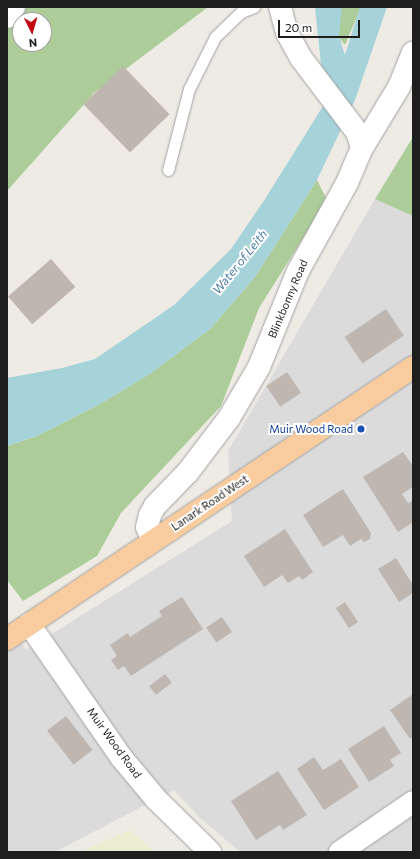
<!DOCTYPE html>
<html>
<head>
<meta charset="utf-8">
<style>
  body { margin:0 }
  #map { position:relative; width:420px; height:859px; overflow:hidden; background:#eeeae4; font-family:Commissioner,sans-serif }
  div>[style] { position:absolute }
  .residential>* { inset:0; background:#dcdbdb }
  .farmland>* { inset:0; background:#ececd0 }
  .forest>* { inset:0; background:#accc9a }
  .water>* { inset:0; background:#a6d2da }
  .building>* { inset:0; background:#bfb6b0; transform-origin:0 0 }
  .roads { filter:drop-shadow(0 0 1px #a2a2a2) drop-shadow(0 0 1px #a2a2a2) }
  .service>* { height:11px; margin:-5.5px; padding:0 5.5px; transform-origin:5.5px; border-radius:5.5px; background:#fff }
  .minor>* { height:22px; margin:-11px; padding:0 11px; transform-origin:11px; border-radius:11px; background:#fff }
  .primary>* { height:22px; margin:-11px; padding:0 11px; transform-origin:11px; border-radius:11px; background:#f8cc9f }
  .dots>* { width:11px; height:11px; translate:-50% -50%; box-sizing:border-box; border:2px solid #fff; border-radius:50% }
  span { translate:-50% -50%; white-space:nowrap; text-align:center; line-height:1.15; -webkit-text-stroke:4px #fff; paint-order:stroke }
  .street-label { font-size:11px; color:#1e1e1e }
  .transit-label { font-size:11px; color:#164399 }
  .right { translate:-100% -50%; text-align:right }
  .water-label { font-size:12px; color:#4b7ba1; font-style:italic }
  .frame { position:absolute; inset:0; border:8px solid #1e1e1e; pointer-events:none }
  .north { position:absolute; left:12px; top:12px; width:40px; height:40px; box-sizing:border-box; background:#fff; border:1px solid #a5a5a5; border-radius:50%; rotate:175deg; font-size:11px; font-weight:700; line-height:16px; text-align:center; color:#1e1e1e }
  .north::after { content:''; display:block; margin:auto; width:14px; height:18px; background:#c30813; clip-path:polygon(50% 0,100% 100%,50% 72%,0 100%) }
  .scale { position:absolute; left:278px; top:20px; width:82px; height:18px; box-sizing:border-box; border:2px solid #1e1e1e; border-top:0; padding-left:5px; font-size:12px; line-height:14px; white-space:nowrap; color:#1e1e1e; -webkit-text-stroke:3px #fff; paint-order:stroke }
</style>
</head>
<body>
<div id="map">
  <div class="residential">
    <div style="clip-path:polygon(375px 199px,413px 216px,413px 852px,240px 852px,199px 817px,174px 790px,55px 852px,7px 852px,7px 621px,26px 650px,232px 521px,228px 451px)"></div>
  </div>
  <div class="farmland">
    <div style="clip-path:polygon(130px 830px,154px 852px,80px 852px)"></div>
  </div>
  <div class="forest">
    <div style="clip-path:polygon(evenodd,7px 7px,208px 7px,94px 93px,7px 191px,7px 7px,20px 20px,44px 20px,44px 44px,20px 44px,20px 20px)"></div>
    <div style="clip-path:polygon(315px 7px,361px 7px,345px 45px)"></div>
    <div style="clip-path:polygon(413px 137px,413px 216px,375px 199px)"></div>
    <div style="clip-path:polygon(317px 180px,327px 200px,259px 308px,221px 406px,121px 513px,97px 556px,23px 601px,7px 580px,7px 446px,37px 436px,100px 404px,151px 373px,210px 329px,255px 277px)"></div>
  </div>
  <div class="water">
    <div style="clip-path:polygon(315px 7px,342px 7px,339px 36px,345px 55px,360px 7px,387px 7px,355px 100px,317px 180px,255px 277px,210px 329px,151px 373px,100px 404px,37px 436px,7px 446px,7px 378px,62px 368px,95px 359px,174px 305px,231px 249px,265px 199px,325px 103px)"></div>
  </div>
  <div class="building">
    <div style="left:123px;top:66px;width:67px;height:55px;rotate:46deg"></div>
    <div style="left:51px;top:259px;width:37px;height:57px;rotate:49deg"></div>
    <div style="left:386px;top:309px;width:32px;height:50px;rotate:56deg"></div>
    <div style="left:287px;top:372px;width:25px;height:25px;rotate:56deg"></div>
    <div style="clip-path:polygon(403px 452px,413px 466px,413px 487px,402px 494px,408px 503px,412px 501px,413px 503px,413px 522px,398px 532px,363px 477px)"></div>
    <div style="clip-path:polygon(343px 489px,371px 533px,370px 539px,364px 542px,361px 539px,350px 546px,343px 535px,323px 547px,303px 515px)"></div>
    <div style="clip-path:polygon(285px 529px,313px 572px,302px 580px,299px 576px,288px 583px,282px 575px,264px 587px,244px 556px)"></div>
    <div style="clip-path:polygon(396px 558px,413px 585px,413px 593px,399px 602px,378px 569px)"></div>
    <div style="clip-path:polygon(182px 597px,203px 629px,131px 676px,124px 666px,118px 670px,111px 660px,117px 656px,110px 645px,128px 633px,130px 637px,162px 616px,159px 611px)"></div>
    <div style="left:345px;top:602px;width:24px;height:11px;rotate:57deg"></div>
    <div style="left:222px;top:617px;width:18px;height:19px;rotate:56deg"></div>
    <div style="left:165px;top:674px;width:11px;height:20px;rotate:52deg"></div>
    <div style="clip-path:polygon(413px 694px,413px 737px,410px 739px,390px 710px)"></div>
    <div style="left:66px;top:716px;width:43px;height:24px;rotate:52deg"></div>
    <div style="clip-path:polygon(384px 726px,401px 753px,390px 760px,394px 766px,369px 782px,348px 749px)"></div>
    <div style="clip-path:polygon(314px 757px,323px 770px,341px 759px,359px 787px,324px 810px,297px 769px)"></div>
    <div style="clip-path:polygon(278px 771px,307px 815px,283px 830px,280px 825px,256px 840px,231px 801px)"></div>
  </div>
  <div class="roads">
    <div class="service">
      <div style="left:168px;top:170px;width:84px;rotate:-75.5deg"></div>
      <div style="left:189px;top:89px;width:58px;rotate:-63.4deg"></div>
      <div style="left:215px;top:37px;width:36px;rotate:-44deg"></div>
      <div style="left:241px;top:12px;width:14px;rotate:-21deg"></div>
    </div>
    <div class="minor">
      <div style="left:7px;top:17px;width:12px;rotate:-55deg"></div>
      <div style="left:362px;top:148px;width:71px;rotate:-58.8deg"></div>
      <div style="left:399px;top:87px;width:37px;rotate:-68deg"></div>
      <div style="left:153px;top:541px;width:15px;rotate:-113deg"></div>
      <div style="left:147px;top:527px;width:12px;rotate:-76deg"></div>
      <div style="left:150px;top:515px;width:10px;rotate:-61deg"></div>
      <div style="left:155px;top:506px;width:47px;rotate:-45.9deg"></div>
      <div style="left:188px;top:472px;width:68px;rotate:-52.8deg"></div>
      <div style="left:229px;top:418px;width:59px;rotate:-59.5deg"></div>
      <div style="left:259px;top:367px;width:104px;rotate:-67.9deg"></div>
      <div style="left:298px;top:271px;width:101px;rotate:-60.9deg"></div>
      <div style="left:347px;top:183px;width:38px;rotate:-67deg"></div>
      <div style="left:362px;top:148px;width:17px;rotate:-107deg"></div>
      <div style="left:357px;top:132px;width:93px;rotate:-127.1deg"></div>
      <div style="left:301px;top:58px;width:29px;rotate:-119deg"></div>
      <div style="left:287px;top:33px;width:27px;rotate:-105deg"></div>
      <div style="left:29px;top:624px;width:162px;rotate:55.3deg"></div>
      <div style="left:121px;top:757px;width:55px;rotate:50.2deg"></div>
      <div style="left:156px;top:799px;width:76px;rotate:44.5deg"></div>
      <div style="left:340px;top:852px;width:88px;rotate:-34.4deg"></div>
    </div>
    <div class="primary">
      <div style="left:7px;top:639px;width:489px;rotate:-33.8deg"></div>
    </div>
  </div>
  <div class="dots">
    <div style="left:361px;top:429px;background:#1a4fb4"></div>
  </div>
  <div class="street-label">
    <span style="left:288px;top:299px;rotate:-67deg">Blinkbonny Road</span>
    <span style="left:210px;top:503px;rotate:-34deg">Lanark Road West</span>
    <span style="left:114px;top:743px;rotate:54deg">Muir Wood Road</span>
  </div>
  <div class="transit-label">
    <span class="right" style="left:353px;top:429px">Muir Wood Road</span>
  </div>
  <div class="water-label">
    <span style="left:240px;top:262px;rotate:-51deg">Water of Leith</span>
  </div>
  <div class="frame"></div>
  <div class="north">N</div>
  <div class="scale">20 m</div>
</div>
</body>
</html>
